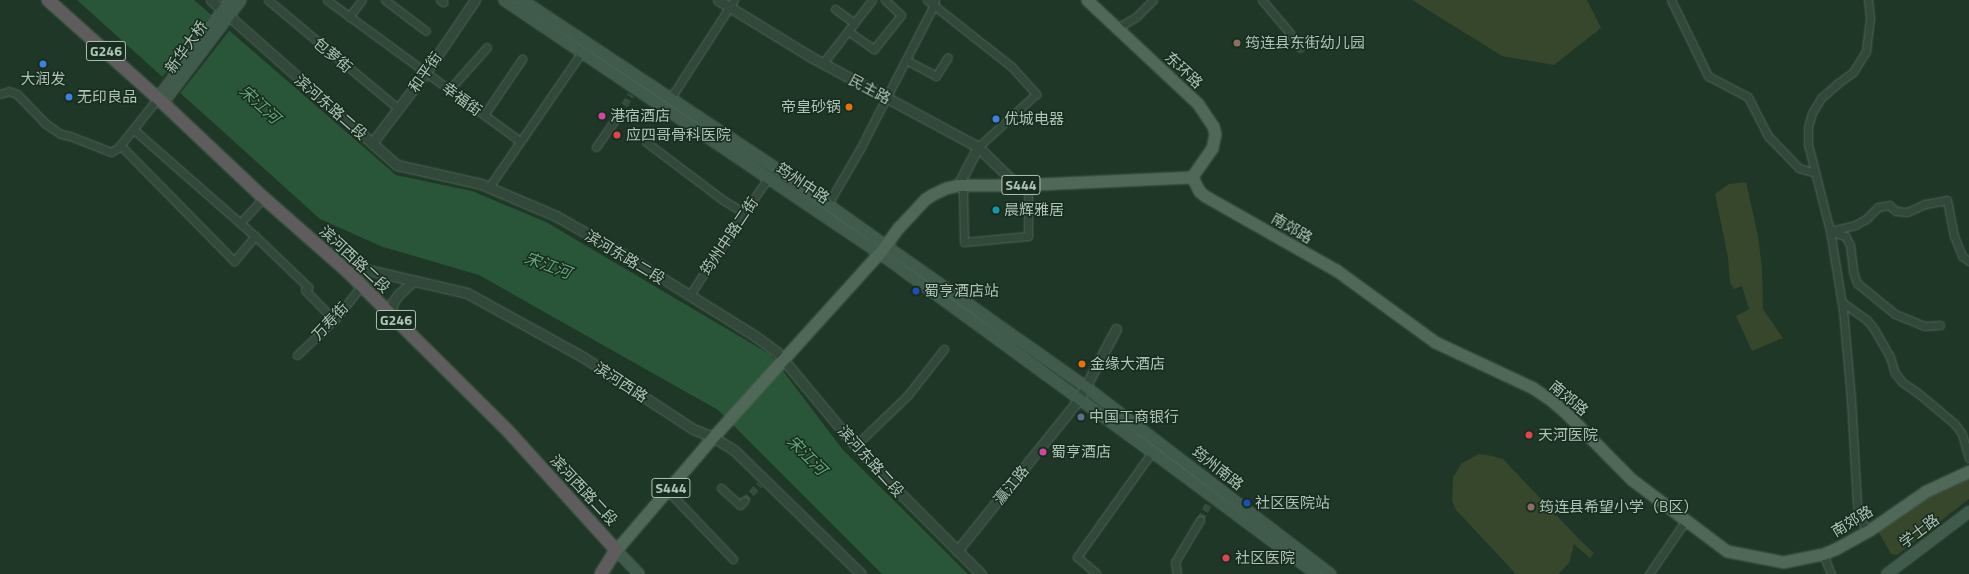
<!DOCTYPE html>
<html>
<head>
<meta charset="utf-8">
<style>
  body { margin:0 }
  #map { position:relative; width:1969px; height:574px; overflow:hidden; background:#1f3727; font-family:"Titillium Web","Noto Sans SC",sans-serif }
  div>[style] { position:absolute }
  .green>* { inset:0; background:#36472c }
  .water>* { inset:0; background:#295538 }
  .pier>* { inset:0; background:#1f3727; transform-origin:0 0 }
  .minor-tunnel>* { height:7px; margin-top:-3.5px; transform-origin:0; background:repeating-linear-gradient(90deg,#344c3c 0 7px,transparent 0 10.5px) }
  .roads { filter:drop-shadow(0 0 1px #506658) drop-shadow(0 0 1px #506658) }
  .minor>* { height:7px; margin:-3.5px; padding:0 3.5px; transform-origin:3.5px; border-radius:3.5px; background:#32483a }
  .tertiary>* { height:9px; margin:-4.5px; padding:0 4.5px; transform-origin:4.5px; border-radius:4.5px; background:#32483a }
  .secondary>* { height:10px; margin:-5px; padding:0 5px; transform-origin:5px; border-radius:5px; background:#405b4b }
  .primary>* { height:11px; margin:-5.5px; padding:0 5.5px; transform-origin:5.5px; border-radius:5.5px; background:#506858 }
  .trunk>* { height:12px; margin:-6px; padding:0 6px; transform-origin:6px; border-radius:6px; background:#5f5c5e }
  .dots>* { width:11px; height:11px; translate:-50% -50%; box-sizing:border-box; border:2px solid #182c1f; border-radius:50% }
  span { translate:-50% -50%; white-space:nowrap; text-align:center; line-height:1.15; -webkit-text-stroke:3px #182c1f; paint-order:stroke }
  .shield-label span { padding:1px 3px; background:#182c1f; border:1px solid; border-radius:3px; -webkit-text-stroke-width:0 }
  .shield-label { font-size:14px; color:#acc5b6; font-weight:700 }
  .poi-label { font-size:15px; color:#acc5b6 }
  .left { translate:0 -50%; text-align:left }
  .right { translate:-100% -50%; text-align:right }
  .street-label { font-size:15px; color:#acc5b6 }
  .water-label { font-size:16px; color:#63a67a; font-style:italic }
</style>
</head>
<body>
<div id="map">
  <div class="green">
    <div style="clip-path:polygon(1412px 0,1587px 0,1601px 28px,1554px 65px,1502px 56px)"></div>
    <div style="clip-path:polygon(1746px 182px,1758px 236px,1762px 268px,1763px 309px,1783px 338px,1752px 351px,1736px 316px,1749px 309px,1742px 286px,1734px 289px,1730px 283px,1728px 257px,1715px 194px,1729px 184px)"></div>
    <div style="clip-path:polygon(1479px 454px,1492px 456px,1503px 459px,1578px 538px,1594px 553px,1590px 558px,1574px 544px,1569px 563px,1558px 574px,1516px 574px,1456px 510px,1452px 501px,1453px 477px,1462px 463px)"></div>
    <div style="clip-path:polygon(1969px 478px,1969px 499px,1897px 555px,1891px 554px,1876px 528px,1958px 480px)"></div>
  </div>
  <div class="water">
    <div style="clip-path:polygon(77px 0,194px 0,396px 175px,472px 191px,546px 222px,771px 355px,843px 450px,968px 574px,882px 574px,718px 410px,479px 275px,383px 247px,320px 219px)"></div>
  </div>
  <div class="pier">
    <div style="left:211px;top:15px;width:24px;height:80px;rotate:38deg"></div>
  </div>
  <div class="minor-tunnel">
    <div style="left:619px;top:114px;width:23px;rotate:-59deg"></div>
    <div style="left:744px;top:501px;width:23px;rotate:-47deg"></div>
    <div style="left:1200px;top:520px;width:19px;rotate:-62deg"></div>
  </div>
  <div class="roads">
    <div class="minor">
      <div style="left:268px;top:0;width:170px;rotate:39.8deg"></div>
      <div style="left:327px;top:0;width:239px;rotate:36.2deg"></div>
      <div style="left:385px;top:0;width:51px;rotate:37.1deg"></div>
      <div style="left:440px;top:0;width:4px;rotate:34deg"></div>
      <div style="left:927px;top:0;width:107px;rotate:38.2deg"></div>
      <div style="left:1011px;top:66px;width:38px;rotate:48deg"></div>
      <div style="left:1036px;top:94px;width:79px;rotate:137.6deg"></div>
      <div style="left:1262px;top:0;width:42px;rotate:49.8deg"></div>
      <div style="left:1289px;top:32px;width:19px;rotate:55deg"></div>
      <div style="left:1671px;top:0;width:85px;rotate:64deg"></div>
      <div style="left:1708px;top:76px;width:45px;rotate:27.7deg"></div>
      <div style="left:1748px;top:97px;width:44px;rotate:62.9deg"></div>
      <div style="left:1768px;top:136px;width:45px;rotate:45.9deg"></div>
      <div style="left:1799px;top:168px;width:17px;rotate:17deg"></div>
      <div style="left:835px;top:9px;width:24px;rotate:36deg"></div>
      <div style="left:349px;top:17px;width:21px;rotate:-53deg"></div>
      <div style="left:1117px;top:28px;width:22px;rotate:-30deg"></div>
      <div style="left:1136px;top:17px;width:24px;rotate:-45deg"></div>
      <div style="left:848px;top:31px;width:32px;rotate:35deg"></div>
      <div style="left:874px;top:49px;width:43px;rotate:-51.5deg"></div>
      <div style="left:901px;top:15px;width:22px;rotate:-137deg"></div>
      <div style="left:906px;top:60px;width:34px;rotate:28deg"></div>
      <div style="left:936px;top:76px;width:22px;rotate:-58deg"></div>
      <div style="left:823px;top:63px;width:80px;rotate:-52.1deg"></div>
      <div style="left:449px;top:90px;width:57px;rotate:-48.5deg"></div>
      <div style="left:0;top:94px;width:9px;rotate:-18deg"></div>
      <div style="left:9px;top:91px;width:9px;rotate:21deg"></div>
      <div style="left:17px;top:94px;width:42px;rotate:46deg"></div>
      <div style="left:46px;top:124px;width:18px;rotate:34deg"></div>
      <div style="left:61px;top:134px;width:9px;rotate:13deg"></div>
      <div style="left:70px;top:136px;width:44px;rotate:21.3deg"></div>
      <div style="left:111px;top:152px;width:8px;rotate:-30deg"></div>
      <div style="left:118px;top:148px;width:64px;rotate:-51.3deg"></div>
      <div style="left:670px;top:99px;width:118px;rotate:-57.1deg"></div>
      <div style="left:484px;top:115px;width:68px;rotate:-55.8deg"></div>
      <div style="left:133px;top:129px;width:162px;rotate:41.3deg"></div>
      <div style="left:255px;top:236px;width:74px;rotate:43.9deg"></div>
      <div style="left:308px;top:287px;width:4px;rotate:135deg"></div>
      <div style="left:305px;top:290px;width:42px;rotate:46deg"></div>
      <div style="left:646px;top:142px;width:96px;rotate:37deg"></div>
      <div style="left:723px;top:200px;width:26px;rotate:31deg"></div>
      <div style="left:120px;top:145px;width:163px;rotate:45.5deg"></div>
      <div style="left:234px;top:261px;width:33px;rotate:-50deg"></div>
      <div style="left:596px;top:147px;width:40px;rotate:-55.1deg"></div>
      <div style="left:958px;top:185px;width:8px;rotate:50deg"></div>
      <div style="left:963px;top:191px;width:51px;rotate:88.9deg"></div>
      <div style="left:964px;top:242px;width:64px;rotate:-5.4deg"></div>
      <div style="left:1028px;top:236px;width:51px;rotate:-90deg"></div>
      <div style="left:489px;top:187px;width:163px;rotate:-55.5deg"></div>
      <div style="left:828px;top:204px;width:66px;rotate:-59.9deg"></div>
      <div style="left:861px;top:147px;width:160px;rotate:-62.8deg"></div>
      <div style="left:934px;top:5px;width:5px;rotate:-79deg"></div>
      <div style="left:240px;top:223px;width:35px;rotate:-47deg"></div>
      <div style="left:1830px;top:231px;width:26px;rotate:-13deg"></div>
      <div style="left:1855px;top:225px;width:13px;rotate:-29deg"></div>
      <div style="left:1866px;top:219px;width:17px;rotate:-45deg"></div>
      <div style="left:1878px;top:207px;width:11px;rotate:-10deg"></div>
      <div style="left:1889px;top:205px;width:9px;rotate:41deg"></div>
      <div style="left:1896px;top:211px;width:11px;rotate:5deg"></div>
      <div style="left:1907px;top:212px;width:20px;rotate:-24deg"></div>
      <div style="left:1925px;top:204px;width:22px;rotate:-10deg"></div>
      <div style="left:1947px;top:200px;width:37px;rotate:79deg"></div>
      <div style="left:1954px;top:236px;width:22px;rotate:68deg"></div>
      <div style="left:1962px;top:256px;width:9px;rotate:36deg"></div>
      <div style="left:1832px;top:232px;width:14px;rotate:17deg"></div>
      <div style="left:1845px;top:236px;width:10px;rotate:61deg"></div>
      <div style="left:1850px;top:245px;width:26px;rotate:83deg"></div>
      <div style="left:1853px;top:271px;width:13px;rotate:72deg"></div>
      <div style="left:1857px;top:283px;width:49px;rotate:39.2deg"></div>
      <div style="left:1895px;top:314px;width:32px;rotate:22deg"></div>
      <div style="left:1925px;top:326px;width:15px;rotate:-4deg"></div>
      <div style="left:690px;top:295px;width:52px;rotate:-57.5deg"></div>
      <div style="left:718px;top:251px;width:88px;rotate:-55.6deg"></div>
      <div style="left:1842px;top:302px;width:31px;rotate:36deg"></div>
      <div style="left:1867px;top:320px;width:11px;rotate:52deg"></div>
      <div style="left:1874px;top:329px;width:32px;rotate:60deg"></div>
      <div style="left:1890px;top:357px;width:17px;rotate:73deg"></div>
      <div style="left:1895px;top:373px;width:11px;rotate:52deg"></div>
      <div style="left:1902px;top:382px;width:19px;rotate:35deg"></div>
      <div style="left:1918px;top:393px;width:48px;rotate:40deg"></div>
      <div style="left:1955px;top:424px;width:12px;rotate:55deg"></div>
      <div style="left:1962px;top:434px;width:25px;rotate:74deg"></div>
      <div style="left:297px;top:355px;width:54px;rotate:-43.5deg"></div>
      <div style="left:336px;top:318px;width:42px;rotate:-51.8deg"></div>
      <div style="left:855px;top:446px;width:72px;rotate:-43.9deg"></div>
      <div style="left:907px;top:396px;width:60px;rotate:-51.8deg"></div>
      <div style="left:721px;top:488px;width:25px;rotate:42deg"></div>
      <div style="left:740px;top:505px;width:6px;rotate:-45deg"></div>
      <div style="left:668px;top:491px;width:94px;rotate:46.3deg"></div>
      <div style="left:1868px;top:531px;width:14px;rotate:-124deg"></div>
      <div style="left:1860px;top:519px;width:16px;rotate:-101deg"></div>
      <div style="left:1857px;top:503px;width:104px;rotate:-93.3deg"></div>
      <div style="left:1851px;top:399px;width:89px;rotate:-95.1deg"></div>
      <div style="left:1843px;top:310px;width:80px;rotate:-99.3deg"></div>
      <div style="left:1830px;top:231px;width:90px;rotate:-104.2deg"></div>
      <div style="left:1808px;top:144px;width:17px;rotate:-90deg"></div>
      <div style="left:1808px;top:127px;width:15px;rotate:-74deg"></div>
      <div style="left:1812px;top:113px;width:17px;rotate:-59deg"></div>
      <div style="left:1821px;top:98px;width:23px;rotate:-41deg"></div>
      <div style="left:1838px;top:83px;width:19px;rotate:-36deg"></div>
      <div style="left:1853px;top:72px;width:25px;rotate:-58deg"></div>
      <div style="left:1866px;top:51px;width:33px;rotate:-83deg"></div>
      <div style="left:1870px;top:18px;width:18px;rotate:-96deg"></div>
      <div style="left:1823px;top:554px;width:22px;rotate:68deg"></div>
      <div style="left:1096px;top:573px;width:25px;rotate:-140deg"></div>
      <div style="left:1077px;top:557px;width:129px;rotate:-54.5deg"></div>
      <div style="left:1177px;top:574px;width:12px;rotate:-99deg"></div>
      <div style="left:1175px;top:562px;width:49px;rotate:-59.2deg"></div>
      <div style="left:1649px;top:574px;width:65px;rotate:-55.6deg"></div>
    </div>
    <div class="tertiary">
      <div style="left:211px;top:0;width:249px;rotate:41.6deg"></div>
      <div style="left:397px;top:165px;width:86px;rotate:12.7deg"></div>
      <div style="left:481px;top:184px;width:82px;rotate:23.1deg"></div>
      <div style="left:556px;top:216px;width:79px;rotate:29.5deg"></div>
      <div style="left:625px;top:255px;width:153px;rotate:31.9deg"></div>
      <div style="left:755px;top:336px;width:27px;rotate:36deg"></div>
      <div style="left:777px;top:352px;width:114px;rotate:50.3deg"></div>
      <div style="left:850px;top:440px;width:76px;rotate:46.6deg"></div>
      <div style="left:902px;top:495px;width:112px;rotate:45deg"></div>
      <div style="left:718px;top:0;width:109px;rotate:31.5deg"></div>
      <div style="left:811px;top:57px;width:190px;rotate:28.3deg"></div>
      <div style="left:978px;top:147px;width:54px;rotate:44.3deg"></div>
      <div style="left:372px;top:143px;width:89px;rotate:-52.7deg"></div>
      <div style="left:426px;top:72px;width:87px;rotate:-55.8deg"></div>
      <div style="left:958px;top:185px;width:43px;rotate:-62.2deg"></div>
      <div style="left:338px;top:263px;width:132px;rotate:13.1deg"></div>
      <div style="left:467px;top:293px;width:132px;rotate:28.9deg"></div>
      <div style="left:583px;top:357px;width:131px;rotate:33.2deg"></div>
      <div style="left:693px;top:429px;width:22px;rotate:22deg"></div>
      <div style="left:713px;top:437px;width:25px;rotate:32deg"></div>
      <div style="left:734px;top:450px;width:177px;rotate:44.3deg"></div>
      <div style="left:390px;top:314px;width:12px;rotate:-76deg"></div>
      <div style="left:393px;top:302px;width:9px;rotate:-54deg"></div>
      <div style="left:398px;top:295px;width:21px;rotate:-43deg"></div>
      <div style="left:957px;top:551px;width:195px;rotate:-51.2deg"></div>
      <div style="left:1079px;top:399px;width:79px;rotate:-62.1deg"></div>
    </div>
    <div class="secondary">
      <div style="left:504px;top:0;width:452px;rotate:34deg"></div>
      <div style="left:879px;top:253px;width:338px;rotate:36.1deg"></div>
      <div style="left:1152px;top:452px;width:204px;rotate:36.6deg"></div>
      <div style="left:522px;top:0;width:331px;rotate:33.5deg"></div>
      <div style="left:798px;top:183px;width:107px;rotate:35.5deg"></div>
      <div style="left:885px;top:245px;width:246px;rotate:35.2deg"></div>
      <div style="left:1086px;top:387px;width:308px;rotate:37.4deg"></div>
      <div style="left:158px;top:98px;width:122px;rotate:-53.7deg"></div>
      <div style="left:163px;top:103px;width:129px;rotate:-52.9deg"></div>
      <div style="left:616px;top:550px;width:33px;rotate:46deg"></div>
      <div style="left:1887px;top:574px;width:103px;rotate:-37.1deg"></div>
    </div>
    <div class="primary">
      <div style="left:1087px;top:0;width:152px;rotate:43.1deg"></div>
      <div style="left:1198px;top:104px;width:27px;rotate:56deg"></div>
      <div style="left:1213px;top:126px;width:8px;rotate:76deg"></div>
      <div style="left:1215px;top:134px;width:14px;rotate:102deg"></div>
      <div style="left:1212px;top:148px;width:35px;rotate:125deg"></div>
      <div style="left:1192px;top:177px;width:16px;rotate:63deg"></div>
      <div style="left:1199px;top:191px;width:8px;rotate:40deg"></div>
      <div style="left:1205px;top:196px;width:150px;rotate:29.5deg"></div>
      <div style="left:1336px;top:270px;width:122px;rotate:36deg"></div>
      <div style="left:1435px;top:342px;width:108px;rotate:25.1deg"></div>
      <div style="left:1533px;top:388px;width:22px;rotate:34deg"></div>
      <div style="left:1551px;top:400px;width:18px;rotate:41deg"></div>
      <div style="left:1565px;top:412px;width:94px;rotate:45.4deg"></div>
      <div style="left:1631px;top:479px;width:120px;rotate:36.9deg"></div>
      <div style="left:1727px;top:551px;width:57px;rotate:11.1deg"></div>
      <div style="left:1783px;top:562px;width:41px;rotate:-11.3deg"></div>
      <div style="left:1823px;top:554px;width:15px;rotate:-23deg"></div>
      <div style="left:1837px;top:548px;width:35px;rotate:-29deg"></div>
      <div style="left:1868px;top:531px;width:70px;rotate:-34.6deg"></div>
      <div style="left:1926px;top:491px;width:47px;rotate:-24.9deg"></div>
      <div style="left:616px;top:550px;width:149px;rotate:-49.4deg"></div>
      <div style="left:713px;top:437px;width:252px;rotate:-47.9deg"></div>
      <div style="left:882px;top:250px;width:29px;rotate:-54deg"></div>
      <div style="left:899px;top:227px;width:38px;rotate:-47deg"></div>
      <div style="left:925px;top:199px;width:9px;rotate:-32deg"></div>
      <div style="left:933px;top:194px;width:14px;rotate:-25deg"></div>
      <div style="left:946px;top:188px;width:12px;rotate:-14deg"></div>
      <div style="left:958px;top:185px;width:59px"></div>
      <div style="left:1017px;top:185px;width:175px;rotate:-2.6deg"></div>
    </div>
    <div class="trunk">
      <div style="left:48px;top:0;width:154px;rotate:41.8deg"></div>
      <div style="left:163px;top:103px;width:140px;rotate:43.3deg"></div>
      <div style="left:265px;top:199px;width:111px;rotate:41.3deg"></div>
      <div style="left:348px;top:272px;width:227px;rotate:44.8deg"></div>
      <div style="left:509px;top:432px;width:159px;rotate:47.8deg"></div>
      <div style="left:616px;top:550px;width:28px;rotate:122deg"></div>
    </div>
  </div>
  <div class="dots">
    <div style="left:1237px;top:43px;background:#8d6e63"></div>
    <div style="left:43px;top:64px;background:#3f7fe0"></div>
    <div style="left:69px;top:97px;background:#3f7fe0"></div>
    <div style="left:849px;top:107px;background:#e8710a"></div>
    <div style="left:602px;top:116px;background:#d1479c"></div>
    <div style="left:996px;top:119px;background:#3f7fe0"></div>
    <div style="left:617px;top:135px;background:#e0444e"></div>
    <div style="left:996px;top:210px;background:#0f9aa8"></div>
    <div style="left:916px;top:291px;background:#1a4fb4"></div>
    <div style="left:1082px;top:364px;background:#e8710a"></div>
    <div style="left:1081px;top:417px;background:#5c6f8a"></div>
    <div style="left:1529px;top:435px;background:#e0444e"></div>
    <div style="left:1043px;top:452px;background:#d1479c"></div>
    <div style="left:1247px;top:503px;background:#1a4fb4"></div>
    <div style="left:1531px;top:507px;background:#8d6e63"></div>
    <div style="left:1226px;top:558px;background:#e0444e"></div>
  </div>
  <div class="shield-label">
    <span style="left:106px;top:51px">G246</span>
    <span style="left:1021px;top:185px">S444</span>
    <span style="left:396px;top:320px">G246</span>
    <span style="left:671px;top:488px">S444</span>
  </div>
  <div class="poi-label">
    <span class="left" style="left:1245px;top:43px">筠连县东街幼儿园</span>
    <span style="left:43px;top:79px">大润发</span>
    <span class="left" style="left:77px;top:97px">无印良品</span>
    <span class="right" style="left:841px;top:107px">帝皇砂锅</span>
    <span class="left" style="left:610px;top:116px">港宿酒店</span>
    <span class="left" style="left:1004px;top:119px">优城电器</span>
    <span class="left" style="left:626px;top:135px">应四哥骨科医院</span>
    <span class="left" style="left:1004px;top:210px">晨辉雅居</span>
    <span class="left" style="left:924px;top:291px">蜀亨酒店站</span>
    <span class="left" style="left:1090px;top:364px">金缘大酒店</span>
    <span class="left" style="left:1089px;top:417px">中国工商银行</span>
    <span class="left" style="left:1538px;top:435px">天河医院</span>
    <span class="left" style="left:1051px;top:452px">蜀亨酒店</span>
    <span class="left" style="left:1255px;top:503px">社区医院站</span>
    <span class="left" style="left:1539px;top:507px">筠连县希望小学（B区）</span>
    <span class="left" style="left:1235px;top:558px">社区医院</span>
  </div>
  <div class="street-label">
    <span style="left:186px;top:47px;rotate:-54deg">新华大桥</span>
    <span style="left:333px;top:55px;rotate:40deg">包萝街</span>
    <span style="left:1184px;top:70px;rotate:43deg">东环路</span>
    <span style="left:425px;top:72px;rotate:-55deg">和平街</span>
    <span style="left:870px;top:89px;rotate:28deg">民主路</span>
    <span style="left:462px;top:99px;rotate:36deg">幸福街</span>
    <span style="left:331px;top:107px;rotate:41deg">滨河东路二段</span>
    <span style="left:803px;top:183px;rotate:34deg">筠州中路</span>
    <span style="left:1292px;top:228px;rotate:30deg">南郊路</span>
    <span style="left:729px;top:236px;rotate:-56deg">筠州中路二街</span>
    <span style="left:625px;top:257px;rotate:31deg">滨河东路二段</span>
    <span style="left:355px;top:259px;rotate:43deg">滨河西路二段</span>
    <span style="left:330px;top:321px;rotate:-47deg">万寿街</span>
    <span style="left:621px;top:382px;rotate:33deg">滨河西路</span>
    <span style="left:1569px;top:398px;rotate:40deg">南郊路</span>
    <span style="left:871px;top:461px;rotate:48deg">滨河东路二段</span>
    <span style="left:1218px;top:468px;rotate:38deg">筠州南路</span>
    <span style="left:1011px;top:485px;rotate:-51deg">瀛江路</span>
    <span style="left:584px;top:490px;rotate:47deg">滨河西路二段</span>
    <span style="left:1852px;top:521px;rotate:-31deg">南郊路</span>
    <span style="left:1919px;top:531px;rotate:-37deg">学士路</span>
  </div>
  <div class="water-label">
    <span style="left:260px;top:104px;rotate:42deg">宋江河</span>
    <span style="left:548px;top:265px;rotate:20deg">宋江河</span>
    <span style="left:807px;top:455px;rotate:45deg">宋江河</span>
  </div>
</div>
</body>
</html>
